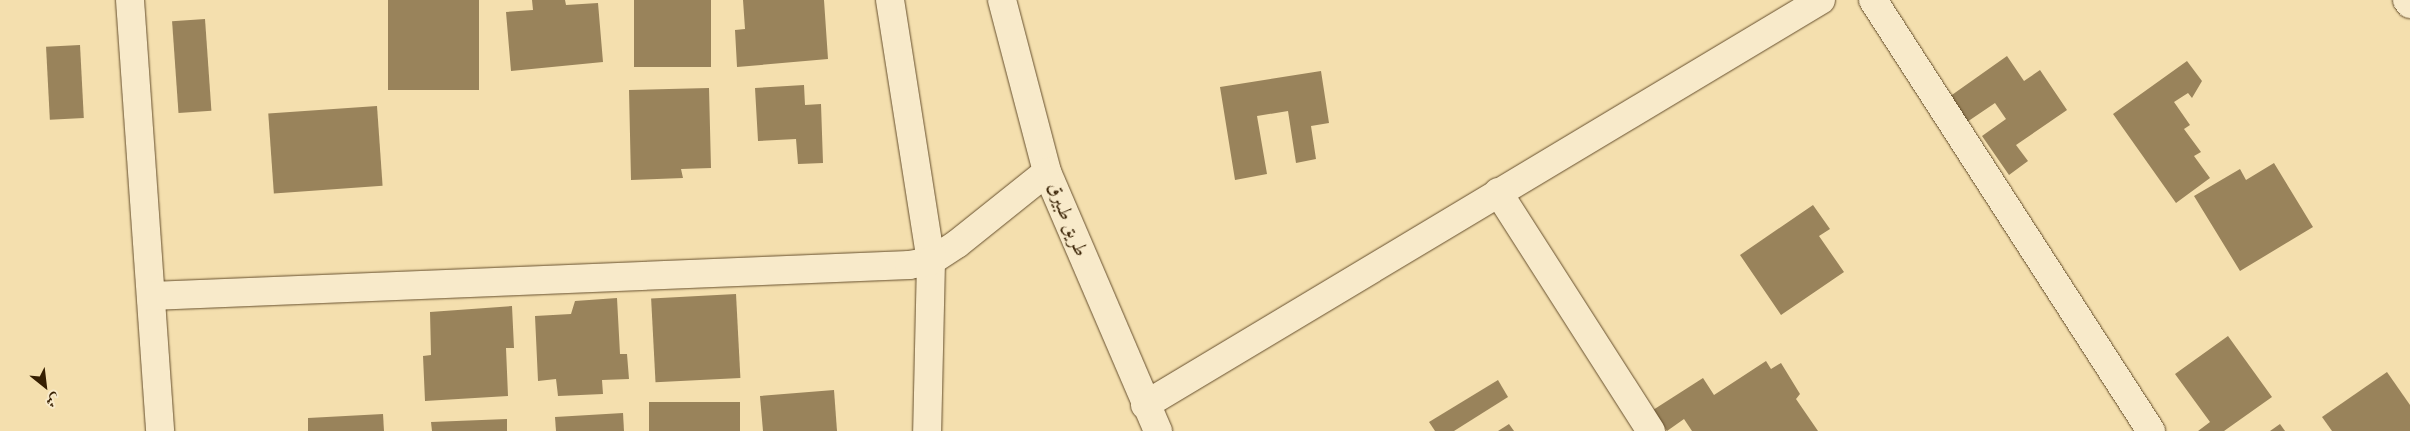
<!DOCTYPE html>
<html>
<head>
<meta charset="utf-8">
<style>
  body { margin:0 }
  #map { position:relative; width:2410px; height:431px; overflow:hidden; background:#f4dfae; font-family:"Sorts Mill Goudy",Amiri,serif }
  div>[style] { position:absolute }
  .building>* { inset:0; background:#99835b; transform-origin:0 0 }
  .roads { filter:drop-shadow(0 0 1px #664f2d) drop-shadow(0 0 1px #664f2d) }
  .minor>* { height:28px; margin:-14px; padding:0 14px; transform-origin:14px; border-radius:14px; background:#f8eaca }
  span { translate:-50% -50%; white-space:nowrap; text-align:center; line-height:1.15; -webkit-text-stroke:4.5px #f8eaca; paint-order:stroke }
  .street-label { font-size:19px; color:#361f02 }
  .north { position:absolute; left:20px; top:361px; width:50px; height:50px; -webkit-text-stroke:4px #f8eaca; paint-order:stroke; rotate:151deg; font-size:14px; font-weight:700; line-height:20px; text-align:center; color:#361f02 }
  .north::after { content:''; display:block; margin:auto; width:18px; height:22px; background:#361f02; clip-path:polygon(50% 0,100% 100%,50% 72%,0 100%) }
</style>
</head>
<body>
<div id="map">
  <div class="building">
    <div style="left:388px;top:0;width:91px;height:90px"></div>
    <div style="clip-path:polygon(532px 0,565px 0,566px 5px,598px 3px,603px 62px,511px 71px,506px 12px,533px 10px)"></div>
    <div style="left:634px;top:0;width:77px;height:67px"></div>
    <div style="clip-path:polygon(743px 0,824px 0,828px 59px,737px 67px,735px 30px,745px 29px)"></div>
    <div style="left:205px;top:19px;width:92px;height:33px;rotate:86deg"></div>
    <div style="left:80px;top:45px;width:73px;height:34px;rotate:87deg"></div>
    <div style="clip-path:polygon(2007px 56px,2024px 81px,2040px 70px,2067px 110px,2016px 145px,2028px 161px,2009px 175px,1982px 136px,2006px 119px,1995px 103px,1967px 122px,1949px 97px)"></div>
    <div style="clip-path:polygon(2187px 61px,2202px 81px,2192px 98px,2188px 93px,2174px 102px,2190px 125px,2184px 129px,2201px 152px,2194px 156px,2210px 178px,2176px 203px,2113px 114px)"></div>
    <div style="clip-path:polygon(1321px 71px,1329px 123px,1311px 126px,1316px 159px,1296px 163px,1288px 111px,1257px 116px,1267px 174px,1235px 180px,1220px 87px)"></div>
    <div style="clip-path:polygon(804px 85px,805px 105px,821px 104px,823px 163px,798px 164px,796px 139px,758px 141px,755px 88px)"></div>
    <div style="clip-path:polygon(709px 88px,711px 168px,681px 169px,683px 178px,631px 180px,629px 90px)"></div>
    <div style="left:377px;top:106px;width:80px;height:109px;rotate:86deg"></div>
    <div style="clip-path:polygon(2274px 163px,2313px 227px,2240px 271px,2194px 196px,2240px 169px,2246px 180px)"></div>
    <div style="clip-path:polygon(1813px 205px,1830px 229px,1819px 236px,1844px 272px,1781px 315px,1740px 255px)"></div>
    <div style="left:736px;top:294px;width:84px;height:85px;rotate:87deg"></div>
    <div style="clip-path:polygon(617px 298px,620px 354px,627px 354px,629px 379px,602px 380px,603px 394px,558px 396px,556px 379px,538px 381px,535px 316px,571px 314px,575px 301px)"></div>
    <div style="clip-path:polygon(512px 306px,514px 348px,506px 348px,508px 396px,425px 401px,423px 356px,431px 355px,430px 312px)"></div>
    <div style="clip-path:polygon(2228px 336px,2272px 397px,2224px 431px,2198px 431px,2210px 422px,2175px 374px)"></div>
    <div style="clip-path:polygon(1766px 361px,1771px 369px,1781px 363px,1800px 394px,1796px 399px,1818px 431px,1692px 431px,1684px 419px,1667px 431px,1653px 410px,1703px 378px,1714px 395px)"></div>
    <div style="clip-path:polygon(2387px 372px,2410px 405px,2410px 431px,2332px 431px,2322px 417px)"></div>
    <div style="clip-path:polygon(1498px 380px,1508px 397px,1454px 431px,1435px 431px,1429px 422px)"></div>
    <div style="clip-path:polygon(834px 390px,837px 431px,763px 431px,760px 396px)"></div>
    <div style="left:740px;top:402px;width:29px;height:91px;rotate:90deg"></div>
    <div style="clip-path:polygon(623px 413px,624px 431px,556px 431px,555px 417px)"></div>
    <div style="clip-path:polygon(383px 414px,384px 431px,308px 431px,308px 418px)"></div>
    <div style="clip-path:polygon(507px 419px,507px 431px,432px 431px,431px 422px)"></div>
    <div style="clip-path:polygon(1509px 424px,1514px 431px,1498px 431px)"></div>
    <div style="clip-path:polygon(2280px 424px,2285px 431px,2270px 431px)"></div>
  </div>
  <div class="roads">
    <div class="minor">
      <div style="left:130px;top:0;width:432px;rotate:86deg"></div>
      <div style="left:890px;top:0;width:264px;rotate:81.1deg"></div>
      <div style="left:931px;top:261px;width:170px;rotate:91.3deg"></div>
      <div style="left:1002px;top:0;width:178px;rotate:75.3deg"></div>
      <div style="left:1047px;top:172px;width:282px;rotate:66.8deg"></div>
      <div style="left:1873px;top:0;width:513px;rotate:57.18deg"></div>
      <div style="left:2407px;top:0;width:5px;rotate:53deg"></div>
      <div style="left:1498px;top:192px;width:284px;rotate:57.4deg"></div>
      <div style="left:151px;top:296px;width:759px;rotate:-2.34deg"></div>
      <div style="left:909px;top:265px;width:22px;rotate:-10deg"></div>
      <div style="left:931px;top:261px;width:31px;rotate:-33deg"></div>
      <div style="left:957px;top:244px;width:115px;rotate:-38.7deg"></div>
      <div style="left:1145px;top:405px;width:788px;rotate:-30.93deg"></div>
    </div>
  </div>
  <div class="street-label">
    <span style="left:1066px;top:220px;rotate:68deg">طريق طبيرق</span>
  </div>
  <div class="north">ش</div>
</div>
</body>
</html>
